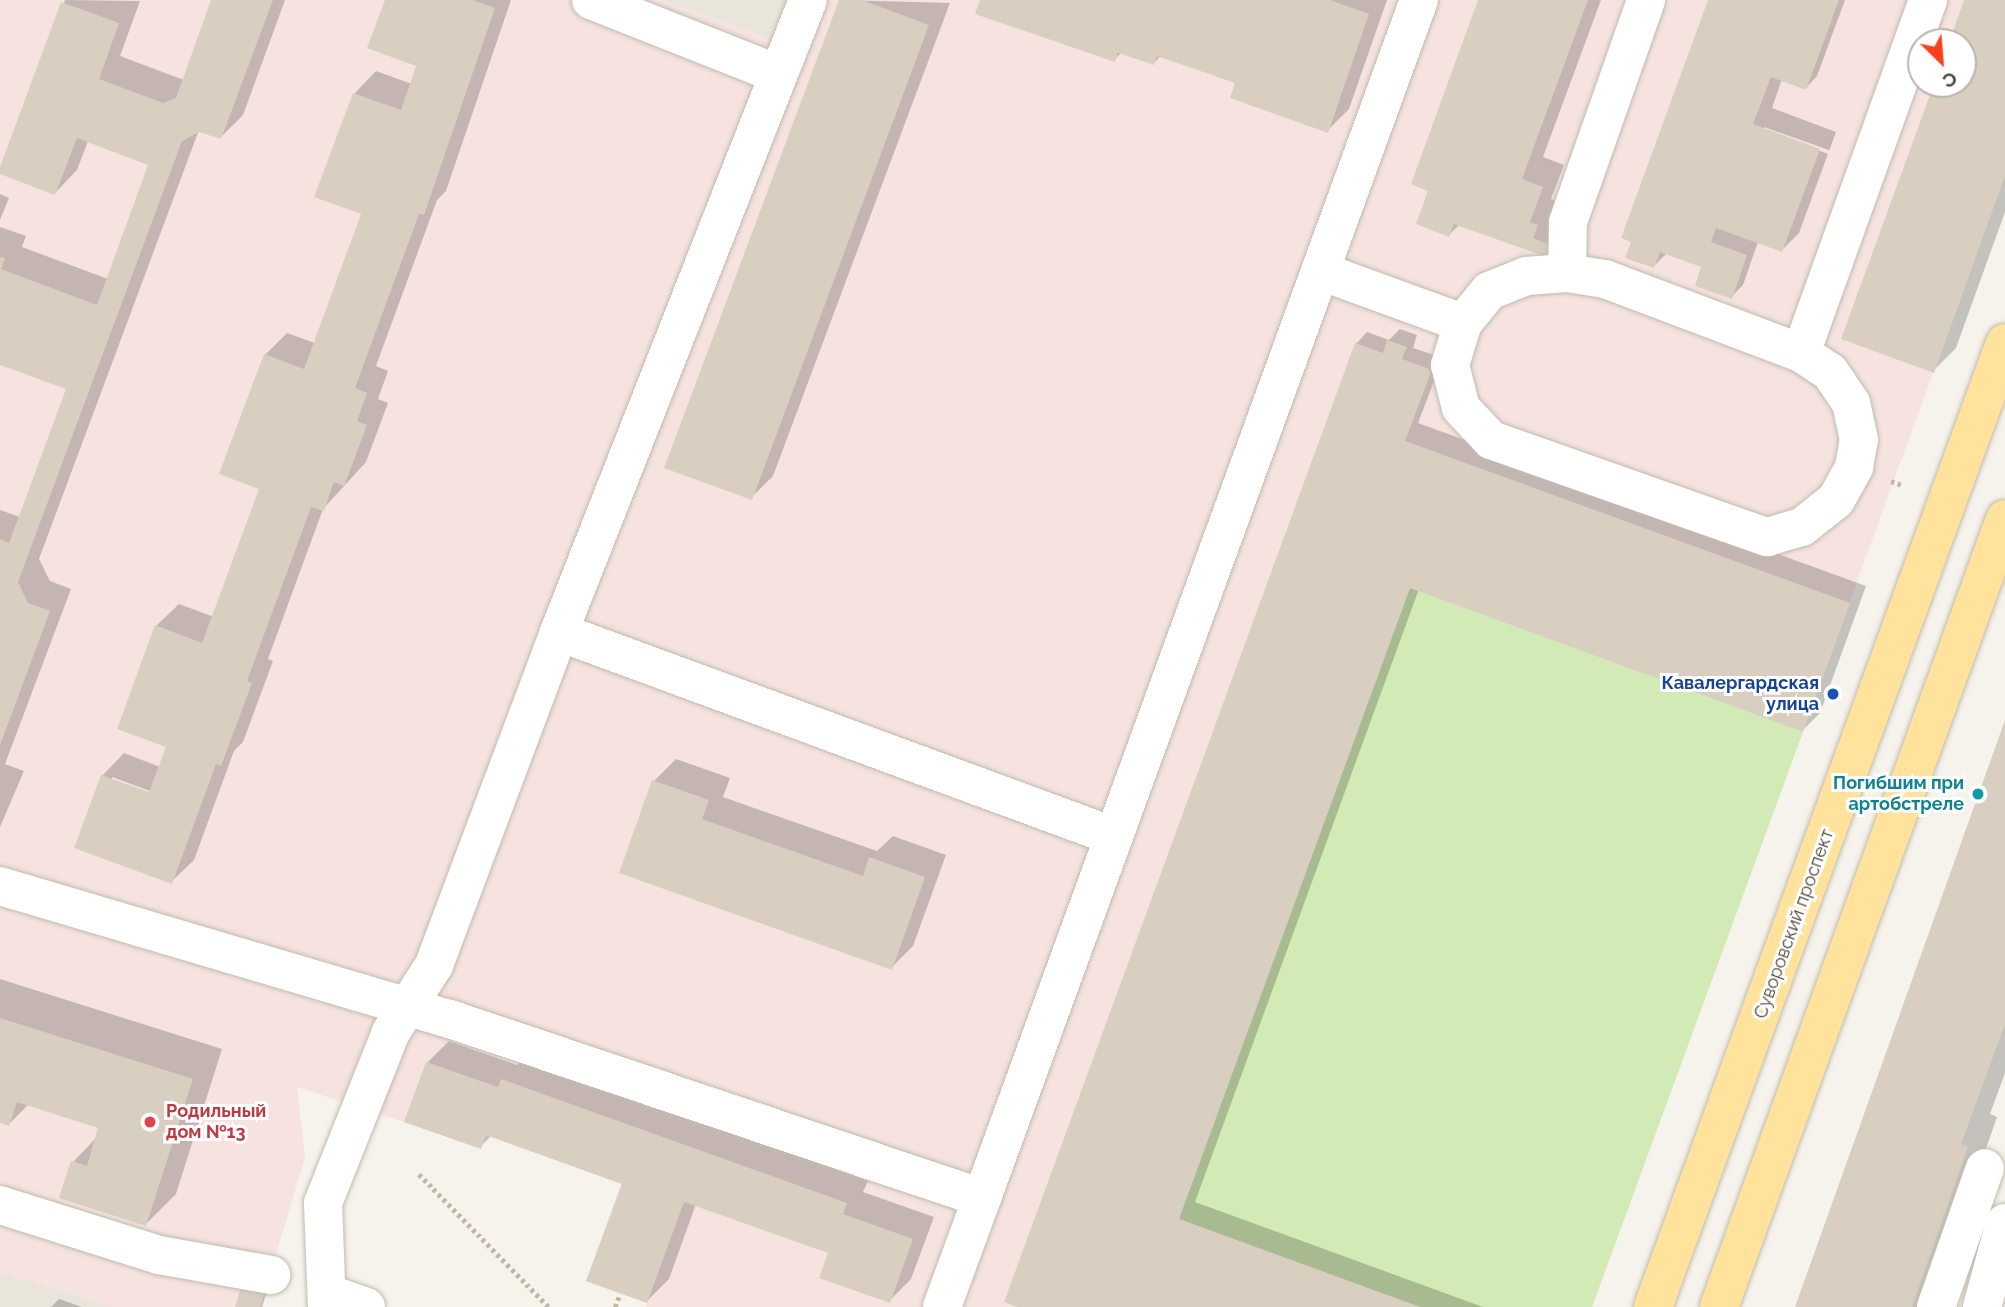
<!DOCTYPE html>
<html>
<head>
<meta charset="utf-8">
<style>
  body { margin:0 }
  #map { position:relative; width:2005px; height:1307px; overflow:hidden; background:#f6f3ec; font-family:Raleway,sans-serif }
  div>[style] { position:absolute }
  .residential>* { inset:0; background:#eae5da }
  .medical>* { inset:0; background:#f6e3e0 }
  .green>* { inset:0; background:#d2eab5 }
  .shadow>* { inset:0; background:#0003 }
  .building>* { inset:0; background:#d8cfc1 }
  .path>* { height:4.5px; margin-top:-2.25px; transform-origin:0; background:repeating-linear-gradient(90deg,#c4b79f 0 3.5px,transparent 0 7px) }
  .roads { filter:drop-shadow(0 0 2px #c2bbae) drop-shadow(0 0 2px #c2bbae) }
  .minor>* { height:38px; margin:-19px; padding:0 19px; transform-origin:19px; border-radius:19px; background:#fff }
  .major>* { height:38px; margin:-19px; padding:0 19px; transform-origin:19px; border-radius:19px; background:#ffe39c }
  .dots>* { width:19px; height:19px; translate:-50% -50%; box-sizing:border-box; border:4px solid #fff; border-radius:50% }
  span { translate:-50% -50%; white-space:nowrap; text-align:center; line-height:1.15; -webkit-text-stroke:6px #fff; paint-order:stroke }
  .transit-label { font-size:18px; color:#164399; font-weight:700 }
  .right { translate:-100% -50%; text-align:right }
  .culture-label { font-size:18px; color:#0d838f; font-weight:700 }
  .street-label { font-size:18px; color:#4b4439 }
  .health-label { font-size:18px; color:#be3a42; font-weight:700 }
  .left { translate:0 -50%; text-align:left }
  .north { position:absolute; left:1907px; top:28px; width:70px; height:70px; box-sizing:border-box; background:#fff; border:2px solid #b7b4b0; border-radius:50%; rotate:155deg; font-size:19px; font-weight:700; line-height:28px; text-align:center; color:#4b4439 }
  .north::after { content:''; display:block; margin:auto; width:24px; height:32px; background:#fc3f1d; clip-path:polygon(50% 0,100% 100%,50% 72%,0 100%) }
</style>
</head>
<body>
<div id="map">
  <div class="residential">
    <div style="clip-path:polygon(661px 0,786px 0,771px 39px)"></div>
    <div style="clip-path:polygon(0 1272px,114px 1307px,0 1307px)"></div>
  </div>
  <div class="medical">
    <div style="clip-path:polygon(evenodd,0 0,661px 0,771px 39px,786px 0,2005px 0,2005px 176px,1592px 1307px,646px 1307px,647px 1303px,586px 1281px,621px 1184px,486px 1135px,404px 1122px,297px 1087px,305px 1158px,260px 1307px,114px 1307px,0 1272px,0 0,1921px 42px,1963px 42px,1963px 84px,1921px 84px,1921px 42px)"></div>
  </div>
  <div class="green">
    <div style="clip-path:polygon(1410px 588px,1803px 732px,1592px 1307px,1421px 1307px,1179px 1219px)"></div>
  </div>
  <div class="shadow">
    <div style="clip-path:polygon(65px 0,140px 1px,120px 56px,184px 80px,213px 0,285px 0,243px 115px,221px 137px,199px 130px,39px 559px,50px 581px,71px 589px,5px 764px,24px 771px,0 827px,0 510px,20px 517px,68px 388px,0 363px,0 227px,26px 236px,22px 247px,108px 279px,151px 164px,88px 141px,77px 170px,55px 193px,0 172px)"></div>
    <div style="clip-path:polygon(evenodd,387px 0,511px 0,446px 191px,437px 200px,376px 366px,388px 371px,378px 399px,388px 403px,366px 462px,323px 509px,268px 659px,273px 661px,243px 742px,234px 751px,194px 860px,171px 882px,102px 776px,124px 753px,160px 767px,168px 746px,156px 626px,179px 604px,214px 617px,261px 488px,265px 355px,287px 333px,315px 343px,364px 213px,354px 94px,376px 71px,412px 84px,419px 65px,387px 0,112px 777px,158px 794px,157px 797px,112px 781px,112px 777px)"></div>
    <div style="clip-path:polygon(841px 0,950px 3px,773px 476px,751px 498px)"></div>
    <div style="clip-path:polygon(982px 0,1387px 0,1349px 109px,1327px 131px,1238px 82px,1161px 55px,1154px 63px,1122px 52px,1114px 60px)"></div>
    <div style="clip-path:polygon(1480px 0,1601px 0,1543px 157px,1564px 165px,1551px 199px,1559px 203px,1568px 233px,1545px 255px,1460px 224px,1449px 235px,1431px 190px)"></div>
    <div style="clip-path:polygon(evenodd,1710px 0,1845px 0,1817px 76px,1806px 88px,1782px 79px,1772px 108px,1836px 132px,1799px 233px,1782px 250px,1758px 242px,1743px 285px,1731px 297px,1706px 260px,1667px 253px,1654px 266px,1710px 0,1764px 127px,1829px 150px,1828px 154px,1764px 130px,1764px 127px)"></div>
    <div style="clip-path:polygon(1966px 0,2005px 0,2005px 212px,1956px 348px,1933px 371px,1936px 84px,1963px 84px,1963px 42px,1951px 42px)"></div>
    <div style="clip-path:polygon(0 194px,9px 198px,0 220px)"></div>
    <div style="clip-path:polygon(1400px 329px,1417px 335px,1413px 348px,1443px 358px,1418px 423px,1866px 586px,1820px 713px,1803px 730px,1419px 589px,1195px 1202px,1483px 1307px,1022px 1307px,1356px 344px,1367px 332px,1389px 340px)"></div>
    <div style="clip-path:polygon(2005px 726px,2005px 1073px,1990px 1114px,1997px 1117px,1931px 1307px,1798px 1307px)"></div>
    <div style="clip-path:polygon(676px 759px,730px 778px,723px 797px,877px 851px,893px 836px,946px 855px,913px 946px,891px 968px,622px 872px,654px 781px)"></div>
    <div style="clip-path:polygon(0 979px,222px 1049px,176px 1194px,146px 1224px,73px 1162px,97px 1137px,101px 1127px,29px 1104px,9px 1124px,0 1121px)"></div>
    <div style="clip-path:polygon(449px 1041px,517px 1065px,525px 1058px,868px 1181px,863px 1192px,934px 1217px,911px 1279px,889px 1301px,830px 1252px,696px 1204px,669px 1279px,647px 1301px,624px 1183px,492px 1135px,480px 1147px,427px 1063px)"></div>
    <div style="clip-path:polygon(243px 1288px,268px 1289px,262px 1307px,236px 1307px)"></div>
    <div style="clip-path:polygon(59px 1299px,82px 1307px,51px 1307px)"></div>
  </div>
  <div class="building">
    <div style="clip-path:polygon(211px 0,273px 0,221px 139px,199px 132px,182px 141px,18px 582px,28px 603px,50px 611px,0 745px,0 539px,9px 543px,66px 389px,0 365px,0 257px,5px 258px,1px 269px,97px 305px,148px 165px,77px 138px,55px 195px,0 174px,0 167px,61px 2px,119px 23px,99px 79px,163px 103px,176px 98px)"></div>
    <div style="clip-path:polygon(385px 0,473px 0,495px 8px,424px 215px,419px 214px,355px 388px,367px 393px,357px 421px,367px 425px,344px 486px,334px 482px,324px 511px,311px 507px,247px 681px,252px 683px,221px 766px,216px 764px,172px 884px,74px 848px,101px 775px,149px 792px,166px 747px,117px 729px,155px 625px,202px 643px,259px 489px,219px 474px,264px 354px,304px 369px,361px 214px,314px 197px,353px 93px,401px 110px,416px 66px,367px 48px)"></div>
    <div style="clip-path:polygon(839px 0,862px 0,929px 25px,752px 500px,664px 468px)"></div>
    <div style="clip-path:polygon(980px 0,1330px 0,1369px 14px,1328px 133px,1230px 98px,1235px 83px,1157px 56px,1154px 65px,1118px 53px,1115px 62px,975px 14px)"></div>
    <div style="clip-path:polygon(1478px 0,1588px 0,1522px 179px,1543px 187px,1530px 222px,1538px 225px,1533px 238px,1550px 245px,1546px 257px,1454px 224px,1449px 237px,1416px 224px,1428px 191px,1411px 184px)"></div>
    <div style="clip-path:polygon(1708px 0,1839px 0,1806px 90px,1771px 77px,1753px 124px,1820px 149px,1782px 252px,1716px 228px,1711px 242px,1747px 255px,1732px 299px,1695px 286px,1701px 267px,1660px 252px,1654px 268px,1625px 258px,1631px 242px,1621px 238px)"></div>
    <div style="clip-path:polygon(1964px 0,2005px 0,2005px 176px,1934px 373px,1841px 339px,1934px 84px,1963px 84px,1963px 42px,1949px 42px)"></div>
    <div style="clip-path:polygon(1387px 340px,1407px 347px,1402px 359px,1432px 370px,1405px 441px,1850px 603px,1803px 732px,1410px 588px,1179px 1219px,1420px 1307px,1017px 1307px,1004px 1302px,1355px 343px,1383px 353px)"></div>
    <div style="clip-path:polygon(2005px 720px,2005px 1024px,1961px 1144px,1968px 1147px,1912px 1307px,1795px 1307px)"></div>
    <div style="clip-path:polygon(652px 780px,709px 800px,702px 819px,863px 876px,869px 857px,925px 877px,892px 970px,619px 873px)"></div>
    <div style="clip-path:polygon(0 1018px,193px 1079px,146px 1226px,59px 1198px,71px 1161px,87px 1166px,98px 1128px,17px 1102px,9px 1126px,0 1123px)"></div>
    <div style="clip-path:polygon(426px 1062px,498px 1087px,501px 1079px,847px 1203px,843px 1214px,913px 1239px,890px 1303px,819px 1278px,828px 1253px,684px 1202px,647px 1303px,586px 1281px,622px 1184px,486px 1135px,481px 1149px,404px 1122px)"></div>
    <div style="clip-path:polygon(241px 1287px,264px 1294px,260px 1307px,235px 1307px)"></div>
  </div>
  <div class="path">
    <div style="left:1891px;top:481px;width:12px;rotate:20deg"></div>
    <div style="left:419px;top:1174px;width:186px;rotate:45.7deg"></div>
    <div style="left:615px;top:1307px;width:14px;rotate:-69deg"></div>
  </div>
  <div class="roads">
    <div class="minor">
      <div style="left:591px;top:0;width:201px;rotate:21.6deg"></div>
      <div style="left:1320px;top:271px;width:152px;rotate:20deg"></div>
      <div style="left:1463px;top:323px;width:41px;rotate:-50.9deg"></div>
      <div style="left:1489px;top:291px;width:40px;rotate:-22deg"></div>
      <div style="left:1526px;top:276px;width:41px;rotate:-4.2deg"></div>
      <div style="left:1567px;top:273px;width:38px;rotate:9deg"></div>
      <div style="left:1605px;top:279px;width:210px;rotate:20.7deg"></div>
      <div style="left:1567px;top:273px;width:51px;rotate:-88.9deg"></div>
      <div style="left:1568px;top:222px;width:235px;rotate:-70.6deg"></div>
      <div style="left:1463px;top:323px;width:44px;rotate:107.2deg"></div>
      <div style="left:1450px;top:365px;width:44px;rotate:75.7deg"></div>
      <div style="left:1461px;top:408px;width:44px;rotate:46.8deg"></div>
      <div style="left:1491px;top:440px;width:293px;rotate:19.4deg"></div>
      <div style="left:1767px;top:537px;width:36px;rotate:-16deg"></div>
      <div style="left:1802px;top:527px;width:43px;rotate:-38.5deg"></div>
      <div style="left:1836px;top:500px;width:38px;rotate:-61deg"></div>
      <div style="left:1854px;top:467px;width:27px;rotate:-80deg"></div>
      <div style="left:1859px;top:440px;width:38px;rotate:-102deg"></div>
      <div style="left:1851px;top:403px;width:37px;rotate:-124deg"></div>
      <div style="left:1830px;top:372px;width:35px;rotate:-147deg"></div>
      <div style="left:1801px;top:353px;width:375px;rotate:-70.2deg"></div>
      <div style="left:559px;top:632px;width:590px;rotate:20.22deg"></div>
      <div style="left:0;top:886px;width:469px;rotate:16.5deg"></div>
      <div style="left:450px;top:1019px;width:561px;rotate:18.6deg"></div>
      <div style="left:982px;top:1198px;width:116px;rotate:110.2deg"></div>
      <div style="left:982px;top:1198px;width:1275px;rotate:-69.96deg"></div>
      <div style="left:0;top:1205px;width:167px;rotate:17.5deg"></div>
      <div style="left:159px;top:1255px;width:114px;rotate:10.1deg"></div>
      <div style="left:329px;top:1294px;width:39px;rotate:19deg"></div>
      <div style="left:327px;top:1307px;width:104px;rotate:-92.2deg"></div>
      <div style="left:323px;top:1203px;width:184px;rotate:-68.3deg"></div>
      <div style="left:391px;top:1032px;width:80px;rotate:-57.3deg"></div>
      <div style="left:434px;top:965px;width:356px;rotate:-69.4deg"></div>
      <div style="left:559px;top:632px;width:679px;rotate:-68.5deg"></div>
      <div style="left:1936px;top:1307px;width:147px;rotate:-70.6deg"></div>
      <div style="left:1982px;top:1307px;width:87px;rotate:-74.7deg"></div>
    </div>
    <div class="major">
      <div style="left:1653px;top:1307px;width:1026px;rotate:-69.94deg"></div>
      <div style="left:1719px;top:1307px;width:838px;rotate:-70.05deg"></div>
    </div>
  </div>
  <div class="dots">
    <div style="left:1833px;top:694px;background:#1a4fb4"></div>
    <div style="left:1978px;top:794px;background:#0f9aa8"></div>
    <div style="left:150px;top:1122px;background:#e0444e"></div>
  </div>
  <div class="transit-label">
    <span class="right" style="left:1819px;top:694px">Кавалергардская<br>улица</span>
  </div>
  <div class="culture-label">
    <span class="right" style="left:1964px;top:794px">Погибшим при<br>артобстреле</span>
  </div>
  <div class="street-label">
    <span style="left:1794px;top:924px;rotate:-70deg">Суворовский проспект</span>
  </div>
  <div class="health-label">
    <span class="left" style="left:166px;top:1122px">Родильный<br>дом №13</span>
  </div>
  <div class="north">С</div>
</div>
</body>
</html>
